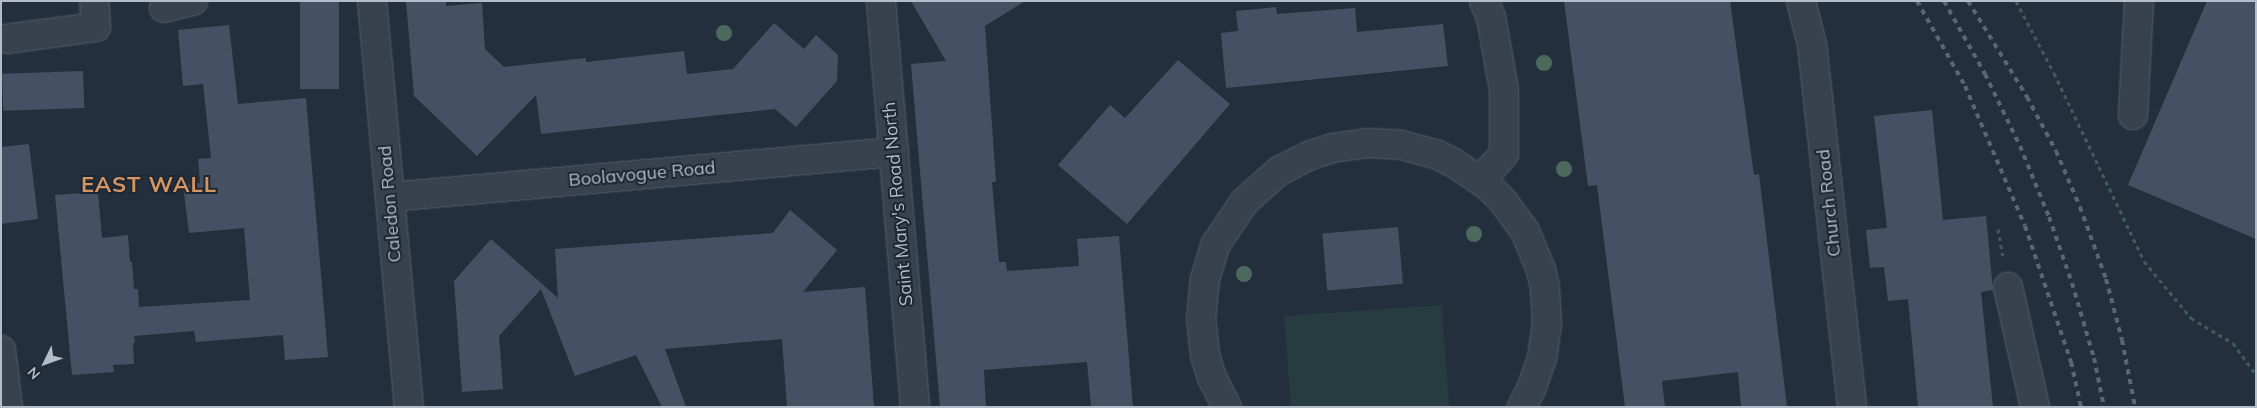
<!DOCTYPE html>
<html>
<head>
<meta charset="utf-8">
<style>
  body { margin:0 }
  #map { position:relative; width:2257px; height:408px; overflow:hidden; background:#242f3e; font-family:Mulish,sans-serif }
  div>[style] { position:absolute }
  .green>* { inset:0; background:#263c3f; transform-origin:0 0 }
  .building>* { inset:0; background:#455162; transform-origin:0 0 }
  .path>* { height:3px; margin-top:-1.5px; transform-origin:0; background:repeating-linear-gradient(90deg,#44595c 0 4px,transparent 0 8px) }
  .roads { filter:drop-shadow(0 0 1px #565f6c) drop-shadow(0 0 1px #565f6c) }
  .minor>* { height:28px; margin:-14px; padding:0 14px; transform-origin:14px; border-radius:14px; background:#38414e }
  .rail>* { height:4px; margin-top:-2px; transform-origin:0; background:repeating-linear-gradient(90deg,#5a6575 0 5px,transparent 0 10px) }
  .trees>* { width:16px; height:16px; margin:-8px; border-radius:50%; background:#4b6a5d }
  span { translate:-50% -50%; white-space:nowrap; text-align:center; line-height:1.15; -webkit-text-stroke:4px #1d2633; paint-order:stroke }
  .street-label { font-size:18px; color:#b4bcc9 }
  .district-label { font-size:22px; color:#d59563; font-weight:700; letter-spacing:1px }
  .frame { position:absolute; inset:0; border:2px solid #b4bcc9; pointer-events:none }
  .north { position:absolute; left:20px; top:338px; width:50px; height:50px; -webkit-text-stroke:4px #1d2633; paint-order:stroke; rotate:228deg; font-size:14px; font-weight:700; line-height:20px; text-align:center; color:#b4bcc9 }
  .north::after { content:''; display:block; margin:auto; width:18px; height:22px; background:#b4bcc9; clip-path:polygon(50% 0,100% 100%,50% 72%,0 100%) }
</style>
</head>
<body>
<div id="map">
  <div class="green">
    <div style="left:1442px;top:305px;width:102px;height:158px;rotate:86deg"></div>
  </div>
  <div class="building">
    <div style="left:300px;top:1px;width:39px;height:88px"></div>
    <div style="clip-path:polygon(406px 1px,446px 1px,446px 6px,482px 3px,485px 49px,504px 67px,586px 58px,586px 62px,684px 51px,687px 74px,733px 69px,774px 23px,804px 49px,816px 35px,838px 55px,837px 81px,796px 127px,775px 109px,541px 134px,536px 95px,477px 156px,414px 96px)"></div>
    <div style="clip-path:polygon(911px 1px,1025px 1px,985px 26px,996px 182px,992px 182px,999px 262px,1006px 262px,1007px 271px,1079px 266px,1077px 239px,1119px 236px,1133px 407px,1091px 407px,1087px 362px,984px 370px,986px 407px,940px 407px,911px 64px,946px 61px)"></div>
    <div style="clip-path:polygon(1564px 1px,1730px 1px,1754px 175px,1759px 174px,1787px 407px,1741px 407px,1738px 372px,1662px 381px,1665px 407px,1625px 407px,1597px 185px,1588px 186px)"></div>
    <div style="clip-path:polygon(2207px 1px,2256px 1px,2256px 239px,2128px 185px)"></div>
    <div style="clip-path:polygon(1276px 7px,1277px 14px,1355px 8px,1357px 32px,1443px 24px,1448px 66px,1226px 88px,1221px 33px,1238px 31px,1236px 11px)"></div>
    <div style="clip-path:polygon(229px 25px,238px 104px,306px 98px,328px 357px,285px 360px,283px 335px,196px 342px,194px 331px,134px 336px,135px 343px,133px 343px,134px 364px,113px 365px,114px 372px,72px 375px,55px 195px,98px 192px,102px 238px,128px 235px,130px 262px,132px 262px,134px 289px,138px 289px,139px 307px,250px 300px,244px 228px,189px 233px,183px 185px,200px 183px,198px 159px,211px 158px,203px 84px,183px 86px,178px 30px)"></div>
    <div style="clip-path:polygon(1178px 60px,1230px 104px,1127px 224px,1058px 165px,1110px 105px,1125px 118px)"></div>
    <div style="left:83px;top:71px;width:37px;height:81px;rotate:88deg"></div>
    <div style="clip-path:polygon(1932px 110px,1943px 220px,1986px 216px,1993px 290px,1981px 292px,1993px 407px,1918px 407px,1908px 299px,1888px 301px,1884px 267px,1870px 268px,1866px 230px,1887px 228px,1874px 116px)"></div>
    <div style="clip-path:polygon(29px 144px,38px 219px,1px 224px,1px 147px)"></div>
    <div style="clip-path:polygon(790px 210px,837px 250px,803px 292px,865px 287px,874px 407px,787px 407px,782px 339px,665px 349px,686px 407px,662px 407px,636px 355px,575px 376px,541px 289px,499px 336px,503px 389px,462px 392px,454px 281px,491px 239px,558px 298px,555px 249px,773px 233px)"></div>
    <div style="left:1398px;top:227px;width:57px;height:76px;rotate:85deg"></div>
  </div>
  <div class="path">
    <div style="left:2016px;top:1px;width:81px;rotate:62.2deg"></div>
    <div style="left:2054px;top:73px;width:208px;rotate:64.4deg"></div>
    <div style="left:2144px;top:261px;width:74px;rotate:50.5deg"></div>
    <div style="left:2191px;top:318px;width:49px;rotate:30.8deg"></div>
    <div style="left:2233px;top:343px;width:39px;rotate:54deg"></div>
    <div style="left:1998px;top:229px;width:27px;rotate:80deg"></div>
  </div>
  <div class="roads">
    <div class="minor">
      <div style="left:372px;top:1px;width:408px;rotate:84.8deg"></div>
      <div style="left:881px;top:1px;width:407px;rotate:85.2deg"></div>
      <div style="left:1801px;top:1px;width:44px;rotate:75.7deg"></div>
      <div style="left:1812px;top:44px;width:365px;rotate:83.7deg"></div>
      <div style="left:164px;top:8px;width:30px;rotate:-14deg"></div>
      <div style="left:6px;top:39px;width:91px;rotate:-7.6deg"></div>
      <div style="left:96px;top:27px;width:26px;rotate:-94deg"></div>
      <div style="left:2133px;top:115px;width:114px;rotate:-87deg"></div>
      <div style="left:1480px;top:180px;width:35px;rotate:-47deg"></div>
      <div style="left:1504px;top:154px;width:64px;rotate:-90deg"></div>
      <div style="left:1504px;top:90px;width:74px;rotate:-100.1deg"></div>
      <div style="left:1491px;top:17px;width:17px;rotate:-114deg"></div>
      <div style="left:390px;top:197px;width:506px;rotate:-5.1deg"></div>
      <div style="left:2008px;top:287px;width:123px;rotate:77.3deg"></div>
      <div style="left:1px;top:350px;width:57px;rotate:83deg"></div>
      <div style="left:1227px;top:407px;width:33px;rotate:-117deg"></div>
      <div style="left:1212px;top:378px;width:24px;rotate:-107deg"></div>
      <div style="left:1205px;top:355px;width:36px;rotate:-96deg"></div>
      <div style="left:1201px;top:319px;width:40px;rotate:-84.3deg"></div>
      <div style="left:1205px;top:279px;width:37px;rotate:-73deg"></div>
      <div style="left:1216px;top:244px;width:50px;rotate:-56.3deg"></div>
      <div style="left:1244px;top:202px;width:47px;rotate:-41.5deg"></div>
      <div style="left:1279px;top:171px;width:36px;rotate:-27deg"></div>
      <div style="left:1311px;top:155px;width:22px;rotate:-18deg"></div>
      <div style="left:1332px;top:148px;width:34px;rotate:-8deg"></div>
      <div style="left:1366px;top:143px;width:35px;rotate:3deg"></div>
      <div style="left:1401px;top:145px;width:38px;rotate:15deg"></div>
      <div style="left:1438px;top:155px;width:18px;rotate:27deg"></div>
      <div style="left:1454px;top:163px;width:41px;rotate:34.1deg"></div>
      <div style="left:1488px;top:186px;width:21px;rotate:45deg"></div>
      <div style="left:1503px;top:201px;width:37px;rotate:54deg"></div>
      <div style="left:1525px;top:231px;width:42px;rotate:67.7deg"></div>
      <div style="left:1541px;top:270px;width:18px;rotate:77deg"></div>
      <div style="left:1545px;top:288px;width:35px;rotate:87deg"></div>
      <div style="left:1547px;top:323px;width:35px;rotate:98deg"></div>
      <div style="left:1542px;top:358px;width:31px;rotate:109deg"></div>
      <div style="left:1532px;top:387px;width:22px;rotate:117deg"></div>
    </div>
  </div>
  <div class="rail">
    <div style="left:1917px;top:1px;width:98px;rotate:60.5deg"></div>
    <div style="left:1965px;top:86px;width:152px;rotate:66.8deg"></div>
    <div style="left:2025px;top:226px;width:144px;rotate:71.3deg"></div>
    <div style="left:2071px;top:362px;width:46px;rotate:77.5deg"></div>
    <div style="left:1944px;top:1px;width:84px;rotate:60.7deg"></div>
    <div style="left:1985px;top:74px;width:80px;rotate:64.1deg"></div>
    <div style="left:2020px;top:146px;width:77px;rotate:67.8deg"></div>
    <div style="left:2049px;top:217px;width:70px;rotate:70.8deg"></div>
    <div style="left:2072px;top:283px;width:78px;rotate:73.7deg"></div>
    <div style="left:2094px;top:358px;width:50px;rotate:78.5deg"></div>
    <div style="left:1968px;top:1px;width:113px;rotate:58.4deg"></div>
    <div style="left:2027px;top:97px;width:61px;rotate:61.8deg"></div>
    <div style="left:2056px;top:151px;width:61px;rotate:66.8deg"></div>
    <div style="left:2080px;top:207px;width:77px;rotate:70.1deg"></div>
    <div style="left:2106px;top:279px;width:63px;rotate:75.3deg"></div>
    <div style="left:2122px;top:340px;width:68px;rotate:79deg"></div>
  </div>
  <div class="trees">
    <div style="left:724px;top:33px"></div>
    <div style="left:1544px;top:63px"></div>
    <div style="left:1564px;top:169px"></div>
    <div style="left:1474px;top:234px"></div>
    <div style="left:1244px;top:274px"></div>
  </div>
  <div class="street-label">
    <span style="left:642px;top:174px;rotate:-5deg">Boolavogue Road</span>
    <span style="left:1829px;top:203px;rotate:-96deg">Church Road</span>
    <span style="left:390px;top:204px;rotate:-95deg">Caledon Road</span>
    <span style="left:898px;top:204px;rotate:-95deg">Saint Mary's Road North</span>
  </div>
  <div class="district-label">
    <span style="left:149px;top:185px">EAST WALL</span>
  </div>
  <div class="frame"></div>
  <div class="north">N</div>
</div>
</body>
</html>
